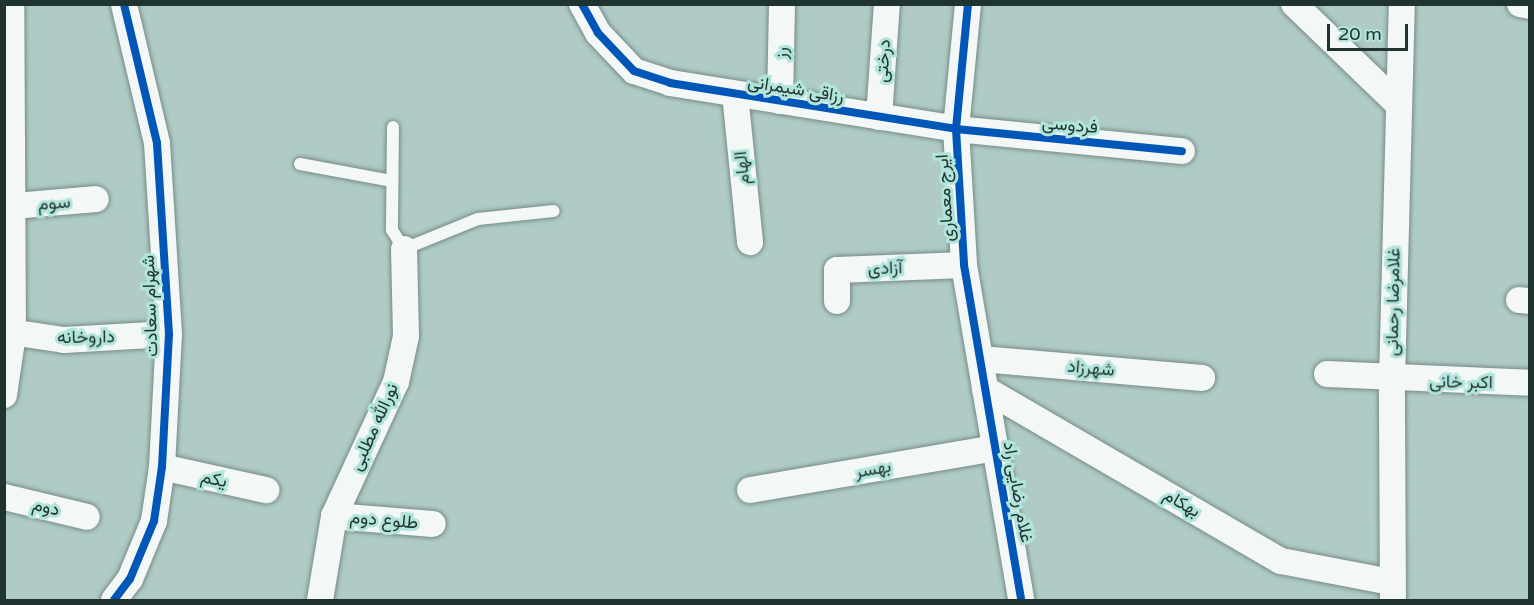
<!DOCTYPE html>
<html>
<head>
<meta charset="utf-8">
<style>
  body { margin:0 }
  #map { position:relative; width:1534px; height:605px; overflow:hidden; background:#b0cbc6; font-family:"Varela Round",Vazirmatn,sans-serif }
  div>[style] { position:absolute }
  .roads { filter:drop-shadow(0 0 2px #768b87) drop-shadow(0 0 2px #768b87) }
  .service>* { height:12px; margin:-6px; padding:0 6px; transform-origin:6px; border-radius:6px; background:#f3f7f6 }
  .minor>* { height:26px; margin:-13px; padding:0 13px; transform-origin:13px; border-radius:13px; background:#f3f7f6 }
  .cycleway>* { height:8px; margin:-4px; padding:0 4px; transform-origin:4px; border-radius:4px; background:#0057b8 }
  span { translate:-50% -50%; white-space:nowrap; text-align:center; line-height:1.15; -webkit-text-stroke:6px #b1e4db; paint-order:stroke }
  .street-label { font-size:18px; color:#1f3330 }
  .frame { position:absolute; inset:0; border:6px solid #1f3330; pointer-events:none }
  .scale { position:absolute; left:1327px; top:24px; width:81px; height:27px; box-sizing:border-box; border:3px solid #1f3330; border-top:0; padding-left:8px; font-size:18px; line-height:21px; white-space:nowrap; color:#1f3330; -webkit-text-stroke:4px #b1e4db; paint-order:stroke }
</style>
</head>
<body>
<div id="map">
  <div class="roads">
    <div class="service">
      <div style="left:393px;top:127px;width:103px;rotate:90.6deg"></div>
      <div style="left:392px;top:230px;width:22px;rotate:58deg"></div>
      <div style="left:404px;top:249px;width:80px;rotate:-22.1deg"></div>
      <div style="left:478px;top:219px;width:76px;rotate:-6deg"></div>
      <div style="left:300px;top:164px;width:94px;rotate:10.5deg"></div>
    </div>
    <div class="minor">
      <div style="left:582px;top:4px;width:33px;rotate:61deg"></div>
      <div style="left:598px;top:33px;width:52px;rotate:46.5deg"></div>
      <div style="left:634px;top:71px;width:38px;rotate:18deg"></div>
      <div style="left:670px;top:83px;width:290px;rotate:9.1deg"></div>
      <div style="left:956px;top:129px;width:227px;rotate:5.6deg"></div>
      <div style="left:968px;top:4px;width:126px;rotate:95.5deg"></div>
      <div style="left:956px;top:129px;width:136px;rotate:86.6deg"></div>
      <div style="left:964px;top:265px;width:340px;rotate:80.3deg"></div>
      <div style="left:1294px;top:4px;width:141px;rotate:43.9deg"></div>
      <div style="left:1520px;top:4px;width:10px;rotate:11deg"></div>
      <div style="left:735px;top:94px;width:149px;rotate:84.2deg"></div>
      <div style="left:780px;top:101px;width:97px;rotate:-88.8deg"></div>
      <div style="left:879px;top:117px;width:113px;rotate:-86deg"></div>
      <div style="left:13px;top:206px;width:83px;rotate:-4.8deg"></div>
      <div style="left:1519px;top:300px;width:11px;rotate:5deg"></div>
      <div style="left:837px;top:301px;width:31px;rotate:-90deg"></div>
      <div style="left:837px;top:270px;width:127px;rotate:-2.3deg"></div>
      <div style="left:4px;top:331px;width:61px;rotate:8.5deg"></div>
      <div style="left:64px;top:340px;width:105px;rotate:-3.3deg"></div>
      <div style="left:981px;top:359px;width:222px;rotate:4.9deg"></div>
      <div style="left:1327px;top:374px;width:203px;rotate:2.5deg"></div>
      <div style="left:985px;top:389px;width:342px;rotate:30.2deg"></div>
      <div style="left:1281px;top:561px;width:112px;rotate:10.8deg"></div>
      <div style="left:4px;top:395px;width:62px;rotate:-81.6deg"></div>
      <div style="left:13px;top:334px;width:330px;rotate:-90.3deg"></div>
      <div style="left:162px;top:467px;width:107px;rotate:12.5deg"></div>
      <div style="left:750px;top:490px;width:250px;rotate:-9.7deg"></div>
      <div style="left:4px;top:497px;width:85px;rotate:13.5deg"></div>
      <div style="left:334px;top:516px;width:99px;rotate:4.6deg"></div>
      <div style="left:114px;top:600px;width:26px;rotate:-53deg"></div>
      <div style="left:130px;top:579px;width:63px;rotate:-67.5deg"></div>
      <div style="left:154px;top:521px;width:55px;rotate:-81.6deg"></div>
      <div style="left:162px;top:467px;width:133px;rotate:-87deg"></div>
      <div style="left:169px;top:334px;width:191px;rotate:-93.6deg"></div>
      <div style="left:157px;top:143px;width:143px;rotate:-103.4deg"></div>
      <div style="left:320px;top:600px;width:85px;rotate:-80.5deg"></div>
      <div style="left:334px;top:516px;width:148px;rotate:-65.2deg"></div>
      <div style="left:396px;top:382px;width:47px;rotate:-77.7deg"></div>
      <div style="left:406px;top:336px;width:87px;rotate:-91.3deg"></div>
      <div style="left:1393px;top:600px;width:220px;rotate:-90.3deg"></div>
      <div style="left:1392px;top:380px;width:376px;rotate:-88.5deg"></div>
    </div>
  </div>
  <div class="cycleway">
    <div style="left:582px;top:4px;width:33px;rotate:61deg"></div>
    <div style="left:598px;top:33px;width:52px;rotate:46.5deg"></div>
    <div style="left:634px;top:71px;width:38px;rotate:18deg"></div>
    <div style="left:670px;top:83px;width:290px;rotate:9.1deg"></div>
    <div style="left:956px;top:129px;width:227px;rotate:5.6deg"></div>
    <div style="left:968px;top:4px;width:126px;rotate:95.5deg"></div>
    <div style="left:956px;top:129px;width:136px;rotate:86.6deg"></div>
    <div style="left:964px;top:265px;width:340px;rotate:80.3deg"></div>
    <div style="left:114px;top:600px;width:26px;rotate:-53deg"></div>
    <div style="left:130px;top:579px;width:63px;rotate:-67.5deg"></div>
    <div style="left:154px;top:521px;width:55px;rotate:-81.6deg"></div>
    <div style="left:162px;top:467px;width:133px;rotate:-87deg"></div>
    <div style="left:169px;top:334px;width:191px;rotate:-93.6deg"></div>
    <div style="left:157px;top:143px;width:143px;rotate:-103.4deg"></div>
  </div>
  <div class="street-label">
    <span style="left:781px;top:53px;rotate:-89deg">رز</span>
    <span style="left:883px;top:61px;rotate:-86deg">درختی</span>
    <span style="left:796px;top:89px;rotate:9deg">رزاقی شیمرانی</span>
    <span style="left:1070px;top:125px;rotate:5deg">فردوسی</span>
    <span style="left:742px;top:168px;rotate:-96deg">الهام</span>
    <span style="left:945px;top:198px;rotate:-94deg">ایرج معماری</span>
    <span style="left:54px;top:203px;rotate:-5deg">سوم</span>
    <span style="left:885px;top:268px;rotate:-2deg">آزادی</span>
    <span style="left:1393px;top:302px;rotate:-89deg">غلامرضا رحمانی</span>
    <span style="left:150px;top:306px;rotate:-92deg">شهرام سعادت</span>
    <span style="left:86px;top:337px;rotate:-1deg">داروخانه</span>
    <span style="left:1091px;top:368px;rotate:5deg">شهرزاد</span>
    <span style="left:1461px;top:382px;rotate:1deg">اکبر خانی</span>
    <span style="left:374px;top:427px;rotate:-66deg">نورالله مطلبی</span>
    <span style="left:873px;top:469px;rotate:-10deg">بهسر</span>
    <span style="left:214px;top:479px;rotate:12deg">یکم</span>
    <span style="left:1018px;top:492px;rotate:80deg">غلام رضایی راد</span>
    <span style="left:1182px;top:503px;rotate:30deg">بهکام</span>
    <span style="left:46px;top:507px;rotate:13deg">دوم</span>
    <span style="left:384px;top:520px;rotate:5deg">طلوع دوم</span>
  </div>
  <div class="frame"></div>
  <div class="scale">20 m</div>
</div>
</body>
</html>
